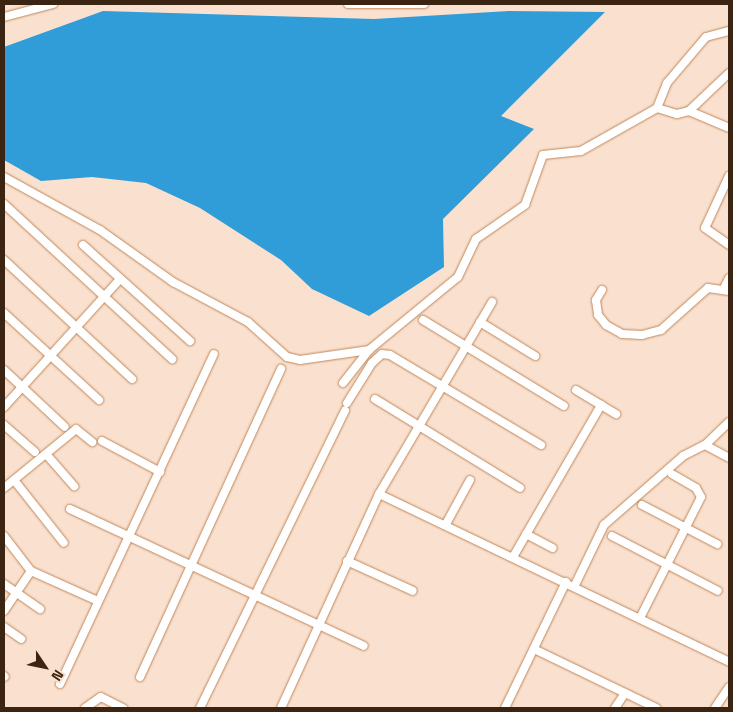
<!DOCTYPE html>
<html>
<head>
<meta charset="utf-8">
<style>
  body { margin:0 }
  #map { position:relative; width:733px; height:712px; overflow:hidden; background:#fae1cf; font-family:"Space Grotesk",sans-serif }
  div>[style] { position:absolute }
  .water>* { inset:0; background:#309cd8 }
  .roads { filter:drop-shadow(0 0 1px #c0875a) drop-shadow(0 0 1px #c0875a) }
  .minor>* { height:8px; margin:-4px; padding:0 4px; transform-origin:4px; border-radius:4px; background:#fff }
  span { translate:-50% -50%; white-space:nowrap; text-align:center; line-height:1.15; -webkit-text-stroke:5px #fae1cf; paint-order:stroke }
  .frame { position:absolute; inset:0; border:5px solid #3c2412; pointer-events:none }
  .north { position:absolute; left:20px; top:642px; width:50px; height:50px; -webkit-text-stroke:4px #fae1cf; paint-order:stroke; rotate:124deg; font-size:14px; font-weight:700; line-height:20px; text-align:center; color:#3c2412 }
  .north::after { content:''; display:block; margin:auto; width:18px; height:22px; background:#3c2412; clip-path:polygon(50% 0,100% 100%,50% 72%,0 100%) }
</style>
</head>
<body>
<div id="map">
  <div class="water">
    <div style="clip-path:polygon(103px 11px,374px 19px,509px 11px,605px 12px,501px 116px,534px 129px,443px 219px,444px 267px,369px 316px,312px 289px,281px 260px,200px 208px,146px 183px,92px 177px,41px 181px,4px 160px,4px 47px)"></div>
  </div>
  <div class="roads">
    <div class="minor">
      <div style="left:348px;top:4px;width:76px"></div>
      <div style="left:4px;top:17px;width:51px;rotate:-14.9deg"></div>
      <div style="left:657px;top:108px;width:21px;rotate:17deg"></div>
      <div style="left:677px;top:114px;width:12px;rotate:-14deg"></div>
      <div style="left:689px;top:111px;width:55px;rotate:-43.5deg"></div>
      <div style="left:689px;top:111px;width:43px;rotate:23deg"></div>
      <div style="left:729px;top:176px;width:57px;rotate:114.8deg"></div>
      <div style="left:705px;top:228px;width:29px;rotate:35deg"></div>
      <div style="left:4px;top:177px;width:110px;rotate:28.9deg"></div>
      <div style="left:100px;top:230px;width:90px;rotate:35.5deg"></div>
      <div style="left:173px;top:282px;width:85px;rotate:28.1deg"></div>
      <div style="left:248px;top:322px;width:52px;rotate:41.9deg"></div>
      <div style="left:287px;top:357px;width:13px;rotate:13deg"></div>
      <div style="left:300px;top:360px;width:70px;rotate:-8.2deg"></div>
      <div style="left:4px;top:204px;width:229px;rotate:42.7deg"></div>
      <div style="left:83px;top:245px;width:144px;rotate:41.9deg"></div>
      <div style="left:4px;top:260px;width:175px;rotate:42.9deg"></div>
      <div style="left:724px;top:288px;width:11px;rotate:-63deg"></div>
      <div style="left:602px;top:290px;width:12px;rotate:121deg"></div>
      <div style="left:596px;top:300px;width:15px;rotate:82deg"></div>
      <div style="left:598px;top:315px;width:13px;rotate:51deg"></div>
      <div style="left:606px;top:325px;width:18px;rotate:29deg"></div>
      <div style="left:622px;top:334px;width:20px;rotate:3deg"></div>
      <div style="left:642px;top:335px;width:20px;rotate:-15deg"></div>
      <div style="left:661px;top:330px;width:63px;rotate:-41.8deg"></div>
      <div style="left:708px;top:288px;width:21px;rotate:8deg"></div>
      <div style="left:4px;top:313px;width:129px;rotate:42.5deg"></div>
      <div style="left:423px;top:320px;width:165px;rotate:31.4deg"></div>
      <div style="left:480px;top:322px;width:65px;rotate:31.7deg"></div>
      <div style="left:4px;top:370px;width:83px;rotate:43.1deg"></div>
      <div style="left:343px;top:383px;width:42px;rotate:-51.8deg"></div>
      <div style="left:369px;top:350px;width:115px;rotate:-39.4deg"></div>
      <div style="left:458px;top:277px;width:42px;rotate:-64.7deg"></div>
      <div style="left:476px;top:239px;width:60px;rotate:-34.8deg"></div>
      <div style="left:525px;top:205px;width:53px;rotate:-70.2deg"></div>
      <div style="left:543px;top:155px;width:38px;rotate:-6deg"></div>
      <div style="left:581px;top:151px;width:87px;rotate:-29.5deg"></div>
      <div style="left:657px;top:108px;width:27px;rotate:-68deg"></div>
      <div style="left:667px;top:83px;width:60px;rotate:-49.7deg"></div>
      <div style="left:706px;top:37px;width:24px;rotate:-15deg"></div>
      <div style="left:576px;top:390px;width:47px;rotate:31deg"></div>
      <div style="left:375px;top:399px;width:170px;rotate:31.5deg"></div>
      <div style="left:347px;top:403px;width:47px;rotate:-58deg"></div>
      <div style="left:372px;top:363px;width:13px;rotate:-42deg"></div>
      <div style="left:382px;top:354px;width:8px;rotate:7deg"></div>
      <div style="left:390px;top:355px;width:176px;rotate:30.8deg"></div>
      <div style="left:4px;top:407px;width:173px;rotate:-47.8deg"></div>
      <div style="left:729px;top:422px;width:33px;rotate:136deg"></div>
      <div style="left:705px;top:445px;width:27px;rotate:28deg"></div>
      <div style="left:4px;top:425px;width:41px;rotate:41.1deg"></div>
      <div style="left:102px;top:441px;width:66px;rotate:28.1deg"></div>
      <div style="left:46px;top:454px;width:43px;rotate:48.8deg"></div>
      <div style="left:14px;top:480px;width:80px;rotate:51.6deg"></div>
      <div style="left:4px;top:488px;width:93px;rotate:-39.3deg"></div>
      <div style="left:76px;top:429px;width:21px;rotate:39deg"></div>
      <div style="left:379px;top:494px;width:388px;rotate:25.6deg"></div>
      <div style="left:642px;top:505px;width:85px;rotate:27.5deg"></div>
      <div style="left:70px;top:509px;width:324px;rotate:25deg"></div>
      <div style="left:446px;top:524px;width:50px;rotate:-61.4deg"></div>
      <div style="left:526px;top:534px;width:30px;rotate:28deg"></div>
      <div style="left:4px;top:536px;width:44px;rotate:52.4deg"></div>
      <div style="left:31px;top:571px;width:48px;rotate:124deg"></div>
      <div style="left:612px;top:536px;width:119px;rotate:27.4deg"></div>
      <div style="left:513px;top:557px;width:176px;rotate:-59.9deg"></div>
      <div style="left:347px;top:561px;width:72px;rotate:24.4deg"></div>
      <div style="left:31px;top:571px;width:73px;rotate:24.1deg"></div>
      <div style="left:4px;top:584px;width:44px;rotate:34.8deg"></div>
      <div style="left:575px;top:585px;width:67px;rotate:-64.2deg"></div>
      <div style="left:604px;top:525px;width:105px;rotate:-41.1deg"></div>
      <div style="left:683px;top:456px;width:25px;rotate:-27deg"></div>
      <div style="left:641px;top:616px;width:133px;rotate:-63.2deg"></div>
      <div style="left:701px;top:497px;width:10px;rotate:-119deg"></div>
      <div style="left:696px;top:488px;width:28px;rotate:-150deg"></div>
      <div style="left:4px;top:627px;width:21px;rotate:35deg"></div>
      <div style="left:534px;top:649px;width:136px;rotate:25.8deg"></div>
      <div style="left:4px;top:676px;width:1px;rotate:45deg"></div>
      <div style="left:140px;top:677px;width:339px;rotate:-65.4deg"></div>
      <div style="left:60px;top:684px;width:364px;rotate:-65deg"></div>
      <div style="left:85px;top:708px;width:19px;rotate:-35deg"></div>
      <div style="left:101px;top:697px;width:25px;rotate:27deg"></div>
      <div style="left:200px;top:708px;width:331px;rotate:-64deg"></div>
      <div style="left:281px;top:708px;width:235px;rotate:-65.4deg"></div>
      <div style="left:379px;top:494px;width:223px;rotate:-59.5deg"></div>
      <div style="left:505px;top:708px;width:140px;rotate:-64.2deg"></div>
      <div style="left:615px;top:708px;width:18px;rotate:-56deg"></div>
      <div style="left:715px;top:708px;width:25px;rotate:-56deg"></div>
    </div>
  </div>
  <div class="frame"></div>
  <div class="north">N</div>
</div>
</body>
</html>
